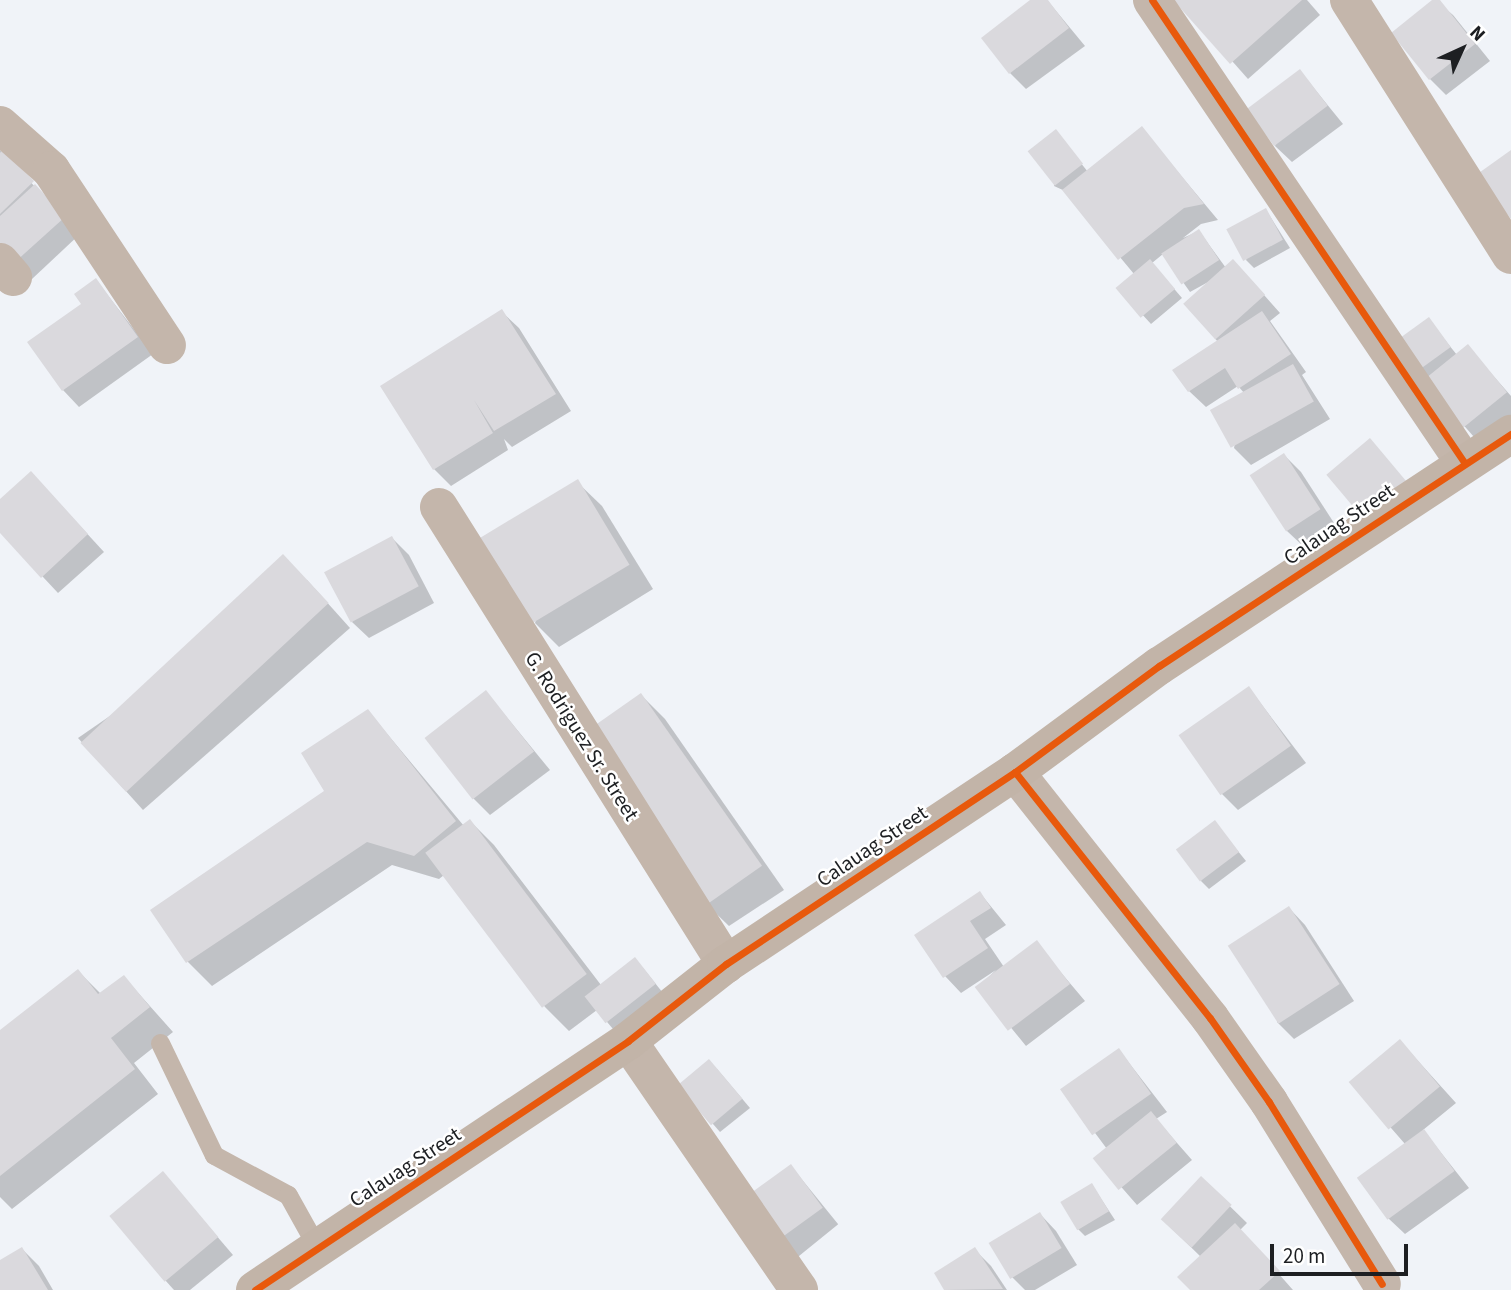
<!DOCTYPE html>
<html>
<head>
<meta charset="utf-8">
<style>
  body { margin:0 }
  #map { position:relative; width:1511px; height:1290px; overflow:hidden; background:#f0f3f8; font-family:"Source Sans 3",sans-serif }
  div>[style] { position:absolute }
  .shadow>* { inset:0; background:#0003; transform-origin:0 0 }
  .building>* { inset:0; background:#dad9dd; transform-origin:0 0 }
  .lane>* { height:19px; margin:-9.5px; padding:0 9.5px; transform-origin:9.5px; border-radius:9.5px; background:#c4b6ab }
  .street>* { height:38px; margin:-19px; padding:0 19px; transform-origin:19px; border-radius:19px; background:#c4b6ab }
  .secondary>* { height:38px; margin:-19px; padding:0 19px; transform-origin:19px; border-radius:19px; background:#c2b4a8 }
  .cycleway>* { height:7px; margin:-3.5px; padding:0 3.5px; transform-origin:3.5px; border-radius:3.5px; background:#e8590c }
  span { translate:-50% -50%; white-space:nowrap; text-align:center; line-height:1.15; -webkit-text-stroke:5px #fff; paint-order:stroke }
  .street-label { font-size:21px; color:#1d1f22 }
  .north { position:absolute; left:1427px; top:14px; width:70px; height:70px; -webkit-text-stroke:5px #fff; paint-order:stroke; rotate:45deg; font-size:19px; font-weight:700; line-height:28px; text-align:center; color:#1d1f22 }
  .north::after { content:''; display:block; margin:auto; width:24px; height:32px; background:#1d1f22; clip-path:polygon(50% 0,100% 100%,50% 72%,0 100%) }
  .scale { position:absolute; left:1270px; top:1244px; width:138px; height:32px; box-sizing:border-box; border:4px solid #1d1f22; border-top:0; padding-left:9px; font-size:21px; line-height:24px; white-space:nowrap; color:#1d1f22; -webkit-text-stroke:5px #fff; paint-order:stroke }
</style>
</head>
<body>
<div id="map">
  <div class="shadow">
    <div style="clip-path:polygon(1033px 0,1047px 0,1085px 46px,1026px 89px,1010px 73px)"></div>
    <div style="clip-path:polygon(1178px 0,1307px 0,1320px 15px,1248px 79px)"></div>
    <div style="clip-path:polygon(1435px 0,1453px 15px,1490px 61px,1446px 95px,1430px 79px)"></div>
    <div style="clip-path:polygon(1300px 71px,1343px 124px,1292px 162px,1275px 146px)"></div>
    <div style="clip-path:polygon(1142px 129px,1218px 220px,1201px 224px,1183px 238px,1199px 231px,1226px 268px,1249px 278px,1280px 313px,1270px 321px,1306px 372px,1302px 375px,1330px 419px,1251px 465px,1234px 448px,1245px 394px,1238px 386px,1206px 407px,1189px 391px,1218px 342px,1185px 303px,1210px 281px,1190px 292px,1163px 254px,1152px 263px,1182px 298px,1151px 324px,1118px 288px,1134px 274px,1065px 191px,1054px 186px,1056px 132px,1088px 172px)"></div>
    <div style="clip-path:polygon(0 150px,80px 234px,32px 279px,0 245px)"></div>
    <div style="clip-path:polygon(1266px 210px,1290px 248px,1254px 268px,1246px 260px)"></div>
    <div style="clip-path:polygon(96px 280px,153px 354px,79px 407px,63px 390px,83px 304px)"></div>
    <div style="clip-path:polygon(502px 312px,519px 328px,571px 411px,512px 447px,504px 439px,508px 450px,451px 486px,434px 469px)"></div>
    <div style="clip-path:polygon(1429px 320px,1457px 355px,1467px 346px,1511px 396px,1511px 419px,1481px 445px,1417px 372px)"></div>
    <div style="clip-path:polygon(1284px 455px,1301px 472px,1336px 526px,1304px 547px,1287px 531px)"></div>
    <div style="clip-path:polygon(577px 482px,602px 506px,653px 589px,559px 647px,535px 623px)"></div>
    <div style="clip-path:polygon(47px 490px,104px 552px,58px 593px,0 531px,0 501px)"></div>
    <div style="clip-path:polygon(392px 538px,409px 555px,434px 603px,369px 638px,352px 622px)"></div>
    <div style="clip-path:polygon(307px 580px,350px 628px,143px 810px,78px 738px)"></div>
    <div style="clip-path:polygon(1249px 688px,1306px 763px,1238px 810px,1221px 793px)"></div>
    <div style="clip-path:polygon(486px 692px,550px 770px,490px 815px,473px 798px)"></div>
    <div style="clip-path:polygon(641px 695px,665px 719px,784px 890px,729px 926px,704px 902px)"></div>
    <div style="clip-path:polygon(368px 711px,464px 826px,470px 821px,494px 845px,601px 985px,643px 968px,663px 993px,613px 1029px,597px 1010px,569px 1031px,545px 1007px,444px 875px,439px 879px,392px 865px,212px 986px,188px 962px,153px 911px,326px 791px)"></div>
    <div style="clip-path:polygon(1215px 823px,1246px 861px,1209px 889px,1201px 881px)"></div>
    <div style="clip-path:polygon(980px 893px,1006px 925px,985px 939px,1004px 967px,1036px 943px,1085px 1001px,1026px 1046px,978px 987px,996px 970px,961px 993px,945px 976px)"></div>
    <div style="clip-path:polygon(1289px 908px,1305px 925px,1354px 1001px,1294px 1039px,1277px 1022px)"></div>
    <div style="clip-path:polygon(78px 971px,101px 994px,124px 977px,173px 1032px,134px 1063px,158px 1094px,12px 1209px,0 1197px,0 1032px)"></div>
    <div style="clip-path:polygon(1400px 1041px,1456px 1103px,1423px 1130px,1469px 1188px,1405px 1234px,1388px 1218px,1405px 1144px,1351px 1082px)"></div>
    <div style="clip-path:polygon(1119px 1050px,1167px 1112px,1156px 1119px,1192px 1160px,1137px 1205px,1096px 1158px,1107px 1149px,1063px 1090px)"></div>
    <div style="clip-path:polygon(717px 1069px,750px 1108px,720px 1132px,713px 1124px)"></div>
    <div style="left:791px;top:1166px;width:75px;height:52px;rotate:51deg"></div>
    <div style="clip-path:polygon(163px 1173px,233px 1255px,190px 1290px,174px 1290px,165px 1280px)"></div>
    <div style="clip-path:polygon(1201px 1178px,1247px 1223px,1240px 1230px,1293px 1290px,1192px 1290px,1201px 1257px,1162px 1219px)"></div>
    <div style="clip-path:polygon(1092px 1185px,1115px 1220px,1085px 1236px,1077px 1228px)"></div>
    <div style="clip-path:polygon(1040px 1214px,1056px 1231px,1077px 1265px,1035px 1290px,1025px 1290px,1012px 1277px)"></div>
    <div style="clip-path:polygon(22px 1249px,39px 1266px,53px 1290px,1px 1290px,0 1262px)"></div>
    <div style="clip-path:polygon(975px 1250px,991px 1266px,1007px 1290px,946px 1290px,936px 1274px)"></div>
  </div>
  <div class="building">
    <div style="clip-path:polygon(1030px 0,1048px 0,1069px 28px,1009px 74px,981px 38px)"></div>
    <div style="clip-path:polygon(1302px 0,1230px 64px,1174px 1px,1175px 0)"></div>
    <div style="clip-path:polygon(1432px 0,1440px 0,1475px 44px,1429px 80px,1391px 33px)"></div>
    <div style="left:1300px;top:69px;width:46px;height:67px;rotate:53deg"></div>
    <div style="clip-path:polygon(1142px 126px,1204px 204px,1184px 208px,1118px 260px,1062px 190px)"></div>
    <div style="left:1056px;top:129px;width:44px;height:36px;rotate:52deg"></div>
    <div style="clip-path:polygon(3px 149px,34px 181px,0 214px,0 153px)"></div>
    <div style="clip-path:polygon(1511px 150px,1511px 219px,1476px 175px)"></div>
    <div style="clip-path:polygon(35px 184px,65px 217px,14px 263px,0 248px,0 216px)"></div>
    <div style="left:1266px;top:208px;width:36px;height:45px;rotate:62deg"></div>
    <div style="left:1199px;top:229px;width:37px;height:45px;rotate:57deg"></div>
    <div style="left:1150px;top:259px;width:39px;height:45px;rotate:50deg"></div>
    <div style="left:1233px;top:259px;width:48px;height:67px;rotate:48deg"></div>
    <div style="clip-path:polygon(96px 278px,138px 337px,62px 391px,27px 342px,81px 304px,74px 294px)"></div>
    <div style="clip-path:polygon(502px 309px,556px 394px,494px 431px,474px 400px,493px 433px,433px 470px,380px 386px)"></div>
    <div style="clip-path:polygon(1262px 311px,1291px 354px,1238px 389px,1225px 368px,1188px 392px,1172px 370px)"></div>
    <div style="left:1429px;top:317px;width:37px;height:44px;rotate:54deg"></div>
    <div style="left:1468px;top:344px;width:62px;height:58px;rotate:51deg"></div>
    <div style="left:1293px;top:364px;width:43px;height:95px;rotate:61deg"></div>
    <div style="left:1370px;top:438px;width:61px;height:57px;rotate:50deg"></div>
    <div style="left:1284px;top:453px;width:67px;height:41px;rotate:57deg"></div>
    <div style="clip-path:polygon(31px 471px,88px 534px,41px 578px,0 533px,0 499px)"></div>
    <div style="left:578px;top:479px;width:100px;height:114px;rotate:59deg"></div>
    <div style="left:392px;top:536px;width:57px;height:77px;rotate:62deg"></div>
    <div style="left:283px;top:554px;width:67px;height:277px;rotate:47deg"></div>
    <div style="left:1249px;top:686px;width:73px;height:86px;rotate:55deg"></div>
    <div style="left:486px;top:690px;width:78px;height:78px;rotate:52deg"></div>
    <div style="left:641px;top:693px;width:211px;height:67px;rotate:55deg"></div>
    <div style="clip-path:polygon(368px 709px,456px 821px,414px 856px,367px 842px,186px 963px,150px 910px,324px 791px,301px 753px)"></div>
    <div style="left:470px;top:819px;width:194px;height:56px;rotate:53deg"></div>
    <div style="left:1215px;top:820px;width:40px;height:49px;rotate:53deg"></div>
    <div style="clip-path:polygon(980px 891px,991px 908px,970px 921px,988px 948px,943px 978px,914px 935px)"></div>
    <div style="left:1289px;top:906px;width:93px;height:73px;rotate:57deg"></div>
    <div style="left:1037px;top:940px;width:55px;height:78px;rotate:53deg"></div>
    <div style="left:635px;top:957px;width:34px;height:64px;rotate:52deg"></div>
    <div style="clip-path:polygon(78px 969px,98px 994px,124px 975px,150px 1007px,111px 1038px,135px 1069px,0 1176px,0 1030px)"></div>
    <div style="left:1400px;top:1039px;width:62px;height:67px;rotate:50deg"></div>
    <div style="left:1119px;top:1048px;width:56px;height:72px;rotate:55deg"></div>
    <div style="left:709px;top:1059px;width:52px;height:41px;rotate:50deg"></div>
    <div style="left:1151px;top:1111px;width:41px;height:75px;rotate:51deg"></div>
    <div style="left:1424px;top:1129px;width:52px;height:83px;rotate:54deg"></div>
    <div style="left:791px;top:1164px;width:54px;height:55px;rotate:54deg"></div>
    <div style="left:163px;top:1171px;width:86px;height:70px;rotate:50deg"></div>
    <div style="left:1201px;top:1176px;width:42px;height:59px;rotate:43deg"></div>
    <div style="left:1092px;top:1183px;width:33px;height:37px;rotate:59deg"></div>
    <div style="left:1040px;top:1212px;width:42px;height:60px;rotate:59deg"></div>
    <div style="clip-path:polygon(1235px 1223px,1280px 1271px,1259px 1290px,1190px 1290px,1177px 1277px)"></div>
    <div style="clip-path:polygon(22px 1247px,48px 1290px,0 1290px,0 1260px)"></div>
    <div style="clip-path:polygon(975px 1247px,1003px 1289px,944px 1290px,934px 1273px)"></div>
  </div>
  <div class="lane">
    <div style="left:160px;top:1043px;width:124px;rotate:64.3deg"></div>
    <div style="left:214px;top:1155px;width:84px;rotate:28.4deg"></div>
    <div style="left:288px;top:1195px;width:60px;rotate:60.9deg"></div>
  </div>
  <div class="street">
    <div style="left:1152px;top:0;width:557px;rotate:55.97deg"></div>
    <div style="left:1349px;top:0;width:302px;rotate:57.6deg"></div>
    <div style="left:0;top:125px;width:68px;rotate:41.4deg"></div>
    <div style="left:51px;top:170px;width:210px;rotate:56.5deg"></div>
    <div style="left:0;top:262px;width:20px;rotate:49deg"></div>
    <div style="left:439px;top:507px;width:540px;rotate:57.87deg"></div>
    <div style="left:1015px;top:772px;width:314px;rotate:51.6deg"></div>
    <div style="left:1210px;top:1018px;width:103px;rotate:54.9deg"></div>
    <div style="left:1269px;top:1102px;width:214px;rotate:58.2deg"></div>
    <div style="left:628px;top:1041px;width:302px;rotate:55.5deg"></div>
  </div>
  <div class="secondary">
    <div style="left:255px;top:1290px;width:448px;rotate:-33.7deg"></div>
    <div style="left:628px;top:1041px;width:125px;rotate:-38.2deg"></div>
    <div style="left:726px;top:964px;width:347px;rotate:-33.6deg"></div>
    <div style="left:1015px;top:772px;width:179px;rotate:-36.4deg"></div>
    <div style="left:1159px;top:666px;width:422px;rotate:-33.4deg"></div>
  </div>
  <div class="cycleway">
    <div style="left:1152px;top:0;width:557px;rotate:55.97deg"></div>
    <div style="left:1015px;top:772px;width:314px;rotate:51.6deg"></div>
    <div style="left:1210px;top:1018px;width:103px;rotate:54.9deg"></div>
    <div style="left:1269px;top:1102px;width:214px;rotate:58.2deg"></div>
    <div style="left:255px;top:1290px;width:448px;rotate:-33.7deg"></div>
    <div style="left:628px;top:1041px;width:125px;rotate:-38.2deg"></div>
    <div style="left:726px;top:964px;width:347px;rotate:-33.6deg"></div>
    <div style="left:1015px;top:772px;width:179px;rotate:-36.4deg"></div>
    <div style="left:1159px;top:666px;width:422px;rotate:-33.4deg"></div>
  </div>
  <div class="street-label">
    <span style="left:1339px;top:524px;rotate:-34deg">Calauag Street</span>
    <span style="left:582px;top:736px;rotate:58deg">G. Rodriguez Sr. Street</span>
    <span style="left:872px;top:846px;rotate:-34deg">Calauag Street</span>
    <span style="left:405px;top:1167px;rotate:-33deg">Calauag Street</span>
  </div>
  <div class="north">N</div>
  <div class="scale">20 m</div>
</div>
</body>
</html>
